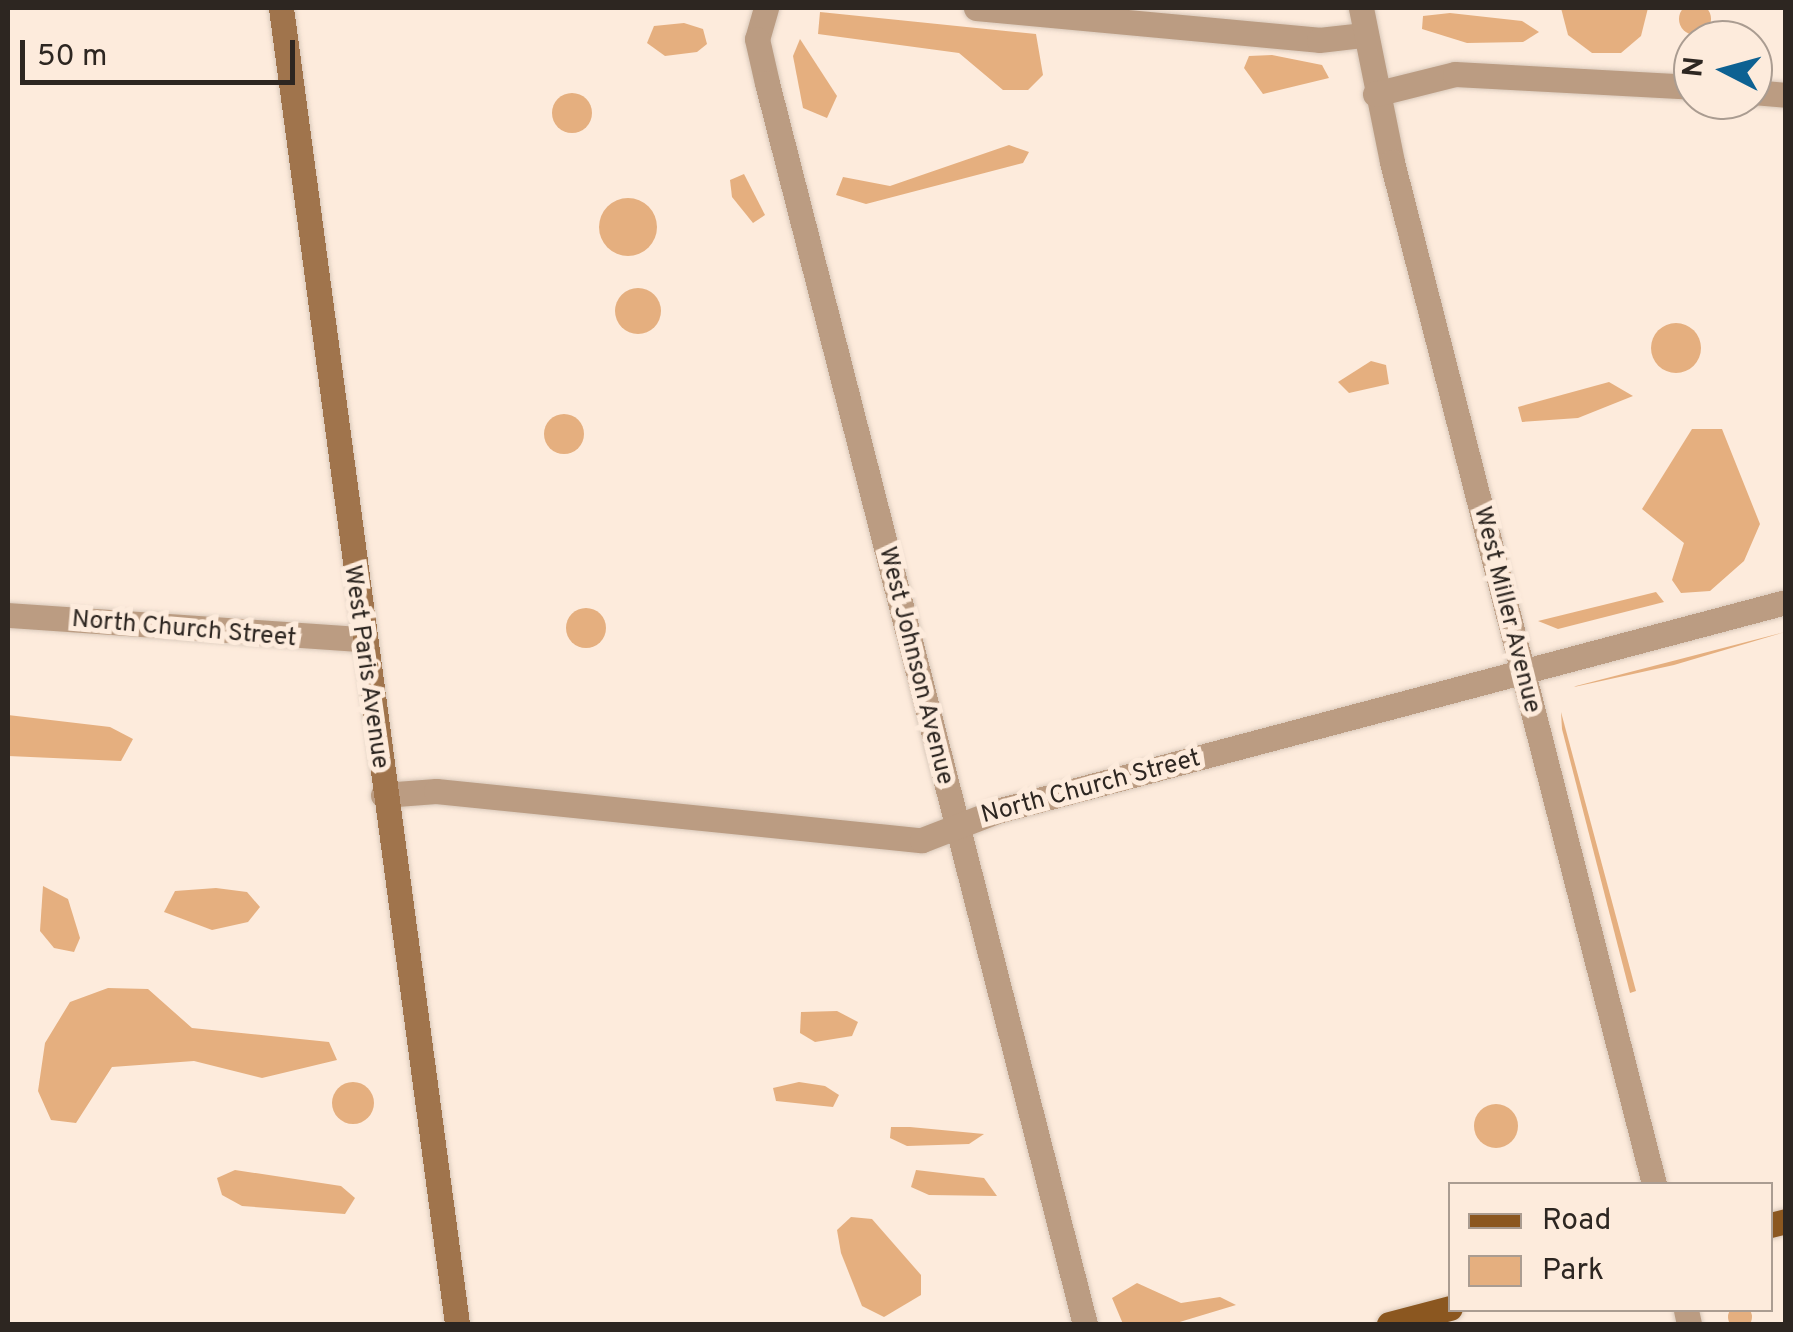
<!DOCTYPE html>
<html>
<head>
<meta charset="utf-8">
<style>
  body { margin:0 }
  #map { position:relative; width:1793px; height:1332px; overflow:hidden; background:#fdebdc; font-family:Overpass,sans-serif }
  div>[style] { position:absolute }
  .green>* { inset:0; background:#e5af7f }
  .round { border-radius:50% }
  .roads { filter:drop-shadow(0 0 2px #d8c8ba) drop-shadow(0 0 2px #d8c8ba) }
  .street>* { height:25px; margin:-12.5px; padding:0 12.5px; transform-origin:12.5px; border-radius:12.5px; background:#bb9c82 }
  .secondary>* { height:25px; margin:-12.5px; padding:0 12.5px; transform-origin:12.5px; border-radius:12.5px; background:#a0744c }
  .primary>* { height:25px; margin:-12.5px; padding:0 12.5px; transform-origin:12.5px; border-radius:12.5px; background:#8b5720 }
  span { translate:-50% -50%; white-space:nowrap; text-align:center; line-height:1.15; -webkit-text-stroke:10px #fdebdc; paint-order:stroke }
  .street-label { font-size:25px; color:#2d2621 }
  .frame { position:absolute; inset:0; border:10px solid #2d2621; pointer-events:none }
  .legend { position:absolute; left:1448px; top:1182px; width:325px; height:130px; box-sizing:border-box; background:#fdebdc; border:2px solid #aa9c91; margin:0; padding:12px 18px; list-style:none; font-size:30px; color:#2d2621 }
  .legend li { display:flex; align-items:center; gap:20px; height:50px }
  .legend b { width:50px; border:2px solid #aa9c91 }
  .north { position:absolute; left:1673px; top:20px; width:100px; height:100px; box-sizing:border-box; background:#fdebdc; border:2px solid #aa9c91; border-radius:50%; rotate:276deg; font-size:28px; font-weight:700; line-height:40px; text-align:center; color:#2d2621 }
  .north::after { content:''; display:block; margin:auto; width:35px; height:45px; background:#0d6192; clip-path:polygon(50% 0,100% 100%,50% 72%,0 100%) }
  .scale { position:absolute; left:20px; top:40px; width:275px; height:45px; box-sizing:border-box; border:5px solid #2d2621; border-top:0; padding-left:12px; font-size:30px; line-height:35px; white-space:nowrap; color:#2d2621; -webkit-text-stroke:8px #fdebdc; paint-order:stroke }
</style>
</head>
<body>
<div id="map">
  <div class="green">
    <div class="round" style="left:1679px;top:3px;width:32px;height:32px"></div>
    <div style="clip-path:polygon(1561px 8px,1648px 8px,1641px 36px,1621px 53px,1592px 53px,1568px 35px)"></div>
    <div style="clip-path:polygon(820px 12px,1036px 34px,1043px 75px,1028px 90px,1003px 90px,959px 53px,818px 34px)"></div>
    <div style="clip-path:polygon(1450px 13px,1522px 21px,1539px 32px,1523px 42px,1467px 43px,1422px 29px,1423px 16px)"></div>
    <div style="clip-path:polygon(684px 23px,703px 29px,707px 44px,697px 52px,665px 56px,647px 43px,654px 26px)"></div>
    <div style="clip-path:polygon(800px 39px,837px 96px,827px 118px,803px 108px,793px 56px)"></div>
    <div style="clip-path:polygon(1272px 55px,1322px 65px,1329px 78px,1263px 94px,1244px 68px,1249px 56px)"></div>
    <div class="round" style="left:552px;top:93px;width:40px;height:40px"></div>
    <div style="clip-path:polygon(1009px 145px,1029px 152px,1023px 163px,866px 204px,836px 195px,843px 177px,890px 186px)"></div>
    <div style="clip-path:polygon(744px 174px,765px 215px,753px 223px,732px 197px,730px 180px)"></div>
    <div class="round" style="left:599px;top:198px;width:58px;height:58px"></div>
    <div class="round" style="left:615px;top:288px;width:46px;height:46px"></div>
    <div class="round" style="left:1651px;top:323px;width:50px;height:50px"></div>
    <div style="clip-path:polygon(1371px 361px,1386px 365px,1389px 384px,1349px 393px,1338px 382px)"></div>
    <div style="clip-path:polygon(1609px 382px,1633px 396px,1578px 418px,1522px 422px,1518px 407px)"></div>
    <div class="round" style="left:544px;top:414px;width:40px;height:40px"></div>
    <div style="clip-path:polygon(1692px 429px,1722px 429px,1760px 524px,1744px 561px,1710px 591px,1681px 593px,1672px 580px,1684px 543px,1642px 509px)"></div>
    <div style="clip-path:polygon(1656px 592px,1664px 602px,1558px 629px,1538px 621px)"></div>
    <div class="round" style="left:566px;top:608px;width:40px;height:40px"></div>
    <div style="clip-path:polygon(1785px 632px,1674px 665px,1574px 687px,1576px 686px)"></div>
    <div style="clip-path:polygon(1561px 712px,1636px 991px,1630px 993px,1562px 729px)"></div>
    <div style="clip-path:polygon(8px 715px,110px 727px,133px 739px,121px 761px,8px 756px)"></div>
    <div style="clip-path:polygon(43px 886px,68px 899px,80px 938px,74px 952px,54px 948px,40px 931px)"></div>
    <div style="clip-path:polygon(216px 888px,247px 892px,260px 907px,248px 922px,212px 930px,164px 912px,175px 891px)"></div>
    <div style="clip-path:polygon(108px 988px,148px 989px,192px 1028px,329px 1042px,337px 1060px,262px 1078px,194px 1061px,112px 1067px,76px 1123px,51px 1120px,38px 1091px,45px 1043px,70px 1002px)"></div>
    <div style="clip-path:polygon(837px 1011px,858px 1022px,852px 1036px,815px 1042px,800px 1033px,801px 1012px)"></div>
    <div style="clip-path:polygon(799px 1082px,825px 1086px,839px 1095px,833px 1107px,776px 1101px,773px 1088px)"></div>
    <div class="round" style="left:332px;top:1082px;width:42px;height:42px"></div>
    <div class="round" style="left:1474px;top:1104px;width:44px;height:44px"></div>
    <div style="clip-path:polygon(891px 1127px,910px 1127px,984px 1134px,969px 1144px,907px 1146px,890px 1138px)"></div>
    <div style="clip-path:polygon(235px 1170px,341px 1186px,355px 1198px,345px 1214px,242px 1206px,222px 1195px,217px 1178px)"></div>
    <div style="clip-path:polygon(916px 1170px,984px 1178px,997px 1196px,929px 1195px,911px 1187px)"></div>
    <div style="clip-path:polygon(851px 1217px,872px 1219px,921px 1275px,921px 1295px,884px 1317px,862px 1306px,841px 1253px,837px 1230px)"></div>
    <div style="clip-path:polygon(1137px 1283px,1181px 1303px,1220px 1297px,1236px 1305px,1173px 1324px,1123px 1324px,1112px 1298px)"></div>
    <div class="round" style="left:1728px;top:1305px;width:24px;height:24px"></div>
  </div>
  <div class="roads">
    <div class="street">
      <div style="left:766px;top:8px;width:32px;rotate:106deg"></div>
      <div style="left:757px;top:39px;width:45px;rotate:77.2deg"></div>
      <div style="left:767px;top:83px;width:1281px;rotate:75.63deg"></div>
      <div style="left:976px;top:8px;width:344px;rotate:5.3deg"></div>
      <div style="left:1319px;top:40px;width:43px;rotate:-6.6deg"></div>
      <div style="left:1361px;top:8px;width:157px;rotate:78.6deg"></div>
      <div style="left:1392px;top:162px;width:1055px;rotate:75.62deg"></div>
      <div style="left:1753px;top:92px;width:33px;rotate:5deg"></div>
      <div style="left:1375px;top:94px;width:82px;rotate:-14deg"></div>
      <div style="left:1455px;top:74px;width:238px;rotate:3.1deg"></div>
      <div style="left:8px;top:615px;width:354px;rotate:3.9deg"></div>
      <div style="left:383px;top:795px;width:53px;rotate:-4.3deg"></div>
      <div style="left:436px;top:791px;width:488px;rotate:5.8deg"></div>
      <div style="left:922px;top:840px;width:80px;rotate:-21.1deg"></div>
      <div style="left:997px;top:811px;width:816px;rotate:-14.84deg"></div>
      <div style="left:1686px;top:1310px;width:14px;rotate:78deg"></div>
    </div>
    <div class="secondary">
      <div style="left:281px;top:8px;width:1328px;rotate:82.38deg"></div>
    </div>
    <div class="primary">
      <div style="left:1770px;top:1225px;width:16px;rotate:-14deg"></div>
      <div style="left:1389px;top:1324px;width:63px;rotate:-14.7deg"></div>
    </div>
  </div>
  <div class="street-label">
    <span style="left:1506px;top:610px;rotate:76deg">West Miller Avenue</span>
    <span style="left:184px;top:630px;rotate:5deg">North Church Street</span>
    <span style="left:915px;top:666px;rotate:76deg">West Johnson Avenue</span>
    <span style="left:365px;top:667px;rotate:82deg">West Paris Avenue</span>
    <span style="left:1091px;top:788px;rotate:-15deg">North Church Street</span>
  </div>
  <div class="frame"></div>
  <ul class="legend">
  <li><b style="height:12px;background:#8b5720"></b>Road</li>
  <li><b style="height:28px;background:#e5af7f"></b>Park</li>
  </ul>
  <div class="north">N</div>
  <div class="scale">50 m</div>
</div>
</body>
</html>
